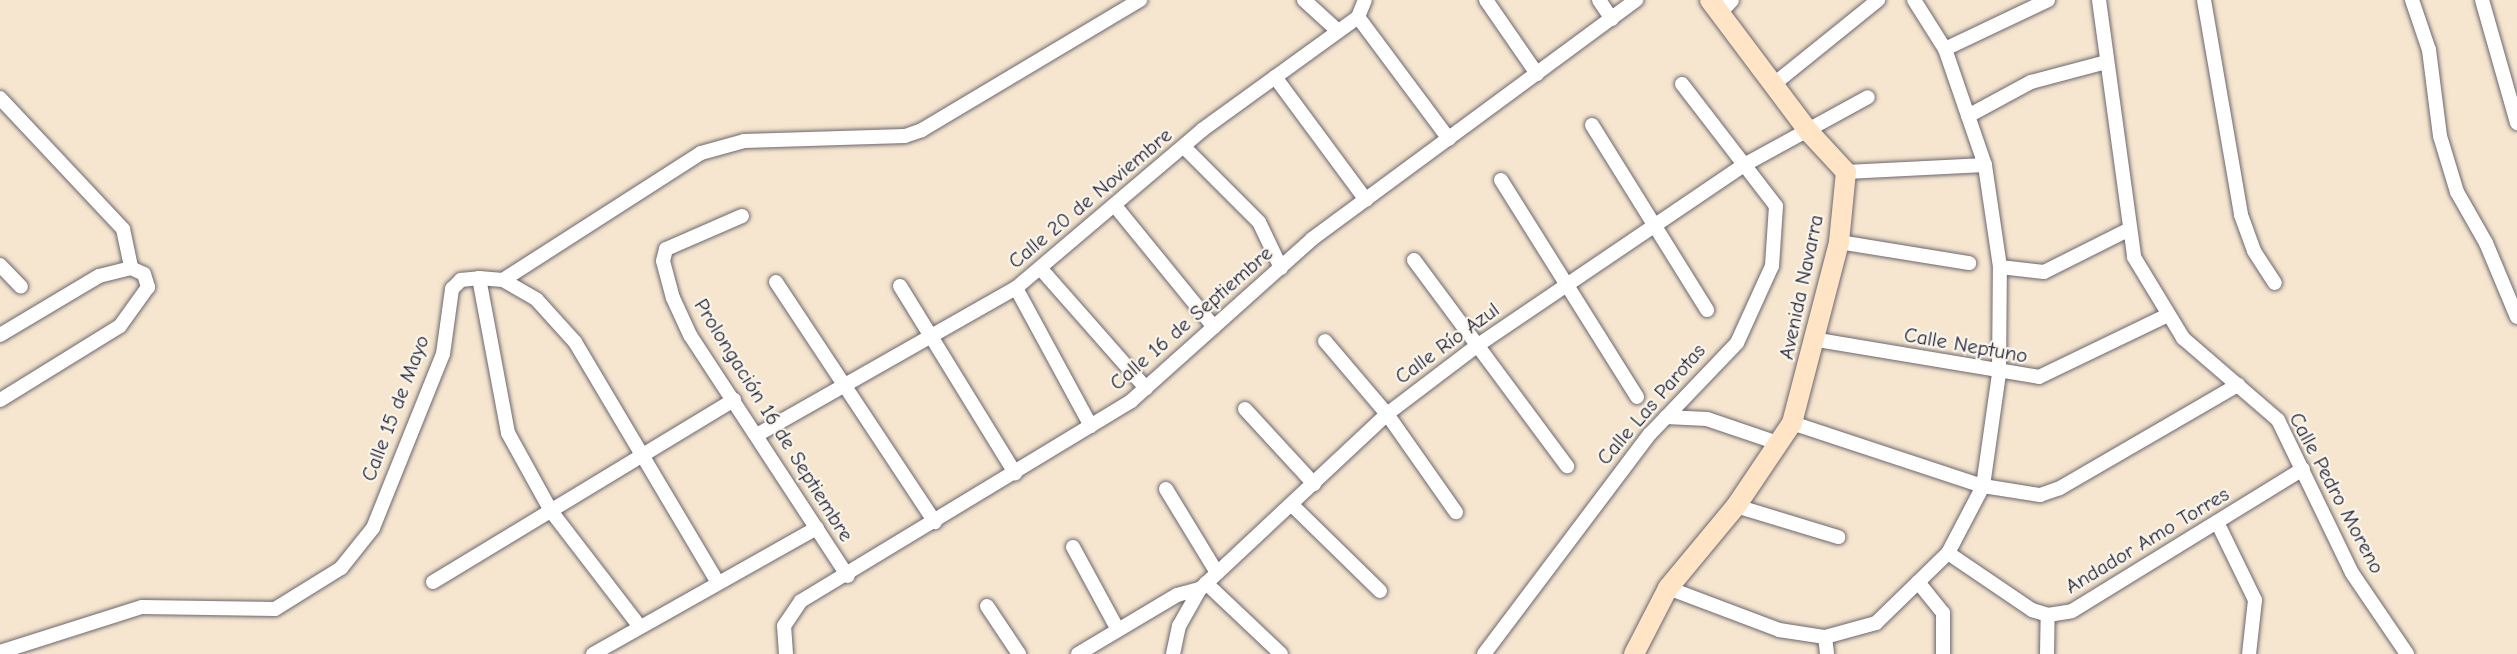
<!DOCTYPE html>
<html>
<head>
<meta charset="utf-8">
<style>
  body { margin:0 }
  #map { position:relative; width:2517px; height:654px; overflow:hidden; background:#f6e6cf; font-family:"Comic Neue",sans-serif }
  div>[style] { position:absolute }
  .roads { filter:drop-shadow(0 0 2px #6c676f) drop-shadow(0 0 2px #6c676f) }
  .street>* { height:14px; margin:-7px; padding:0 7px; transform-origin:7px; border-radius:7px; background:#fff }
  .secondary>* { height:20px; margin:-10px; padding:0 10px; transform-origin:10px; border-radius:10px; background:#ffe4c6 }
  span { translate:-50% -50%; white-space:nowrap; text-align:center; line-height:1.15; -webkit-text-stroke:4.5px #fbf7ec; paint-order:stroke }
  .street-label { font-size:21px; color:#22223b }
</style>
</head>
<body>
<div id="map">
  <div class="roads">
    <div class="street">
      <div style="left:1304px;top:0;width:46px;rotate:42.4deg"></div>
      <div style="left:1486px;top:0;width:90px;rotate:55.4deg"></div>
      <div style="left:1599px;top:0;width:23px;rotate:56deg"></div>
      <div style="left:2099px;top:0;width:259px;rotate:82.2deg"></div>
      <div style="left:2134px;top:257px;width:95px;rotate:58.8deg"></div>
      <div style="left:2183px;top:338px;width:125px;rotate:40.8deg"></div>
      <div style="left:2278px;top:420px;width:170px;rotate:64.2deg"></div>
      <div style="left:2352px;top:573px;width:98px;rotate:55.8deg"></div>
      <div style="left:2204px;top:0;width:218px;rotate:80.2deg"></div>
      <div style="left:2241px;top:215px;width:38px;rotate:70deg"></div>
      <div style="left:2254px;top:251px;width:38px;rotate:57deg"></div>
      <div style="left:2412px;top:0;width:53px;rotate:71.2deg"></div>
      <div style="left:2429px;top:50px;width:87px;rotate:82.7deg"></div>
      <div style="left:2440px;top:136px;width:59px;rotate:73.1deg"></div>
      <div style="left:2457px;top:192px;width:59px;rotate:60.4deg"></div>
      <div style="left:2486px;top:243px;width:80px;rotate:67.3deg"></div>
      <div style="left:2482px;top:0;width:128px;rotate:74.1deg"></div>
      <div style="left:1721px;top:12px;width:16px;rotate:-47deg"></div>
      <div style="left:1358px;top:17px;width:152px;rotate:53.3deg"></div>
      <div style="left:1945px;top:49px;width:114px;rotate:-25.4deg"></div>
      <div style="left:1275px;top:77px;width:153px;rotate:53.5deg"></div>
      <div style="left:1774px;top:84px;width:134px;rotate:-38.9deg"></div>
      <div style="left:0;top:98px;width:180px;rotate:46.8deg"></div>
      <div style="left:123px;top:229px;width:40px;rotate:78deg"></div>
      <div style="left:1968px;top:116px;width:72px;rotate:-28.4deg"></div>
      <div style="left:2031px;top:82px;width:78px;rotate:-14.9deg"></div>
      <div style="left:1592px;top:125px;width:218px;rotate:58.1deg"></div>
      <div style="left:1184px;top:147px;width:106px;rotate:45deg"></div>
      <div style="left:1259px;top:222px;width:51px;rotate:64.4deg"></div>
      <div style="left:1846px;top:172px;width:139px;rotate:-2.9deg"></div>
      <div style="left:1501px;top:180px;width:256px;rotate:57.9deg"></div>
      <div style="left:1116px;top:207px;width:155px;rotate:50.8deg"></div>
      <div style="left:742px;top:216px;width:83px;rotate:156.5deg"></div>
      <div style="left:666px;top:249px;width:12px;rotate:104deg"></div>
      <div style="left:663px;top:261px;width:38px;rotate:75deg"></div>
      <div style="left:673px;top:298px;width:41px;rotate:65.3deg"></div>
      <div style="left:690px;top:335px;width:288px;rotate:56.8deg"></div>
      <div style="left:1839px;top:242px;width:132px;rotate:9.2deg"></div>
      <div style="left:1414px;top:260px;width:257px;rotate:53.4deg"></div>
      <div style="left:0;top:265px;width:30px;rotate:46deg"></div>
      <div style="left:2000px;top:267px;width:44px;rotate:6.5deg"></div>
      <div style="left:2044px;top:272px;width:96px;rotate:-26.6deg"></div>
      <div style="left:1041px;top:269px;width:159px;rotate:48.6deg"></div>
      <div style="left:479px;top:278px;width:158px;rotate:79.4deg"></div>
      <div style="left:508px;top:433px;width:89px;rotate:61.1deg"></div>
      <div style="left:551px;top:511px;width:146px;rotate:52.5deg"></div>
      <div style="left:503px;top:280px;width:235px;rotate:-32.7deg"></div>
      <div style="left:701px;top:153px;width:45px;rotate:-15.6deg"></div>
      <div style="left:744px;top:141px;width:161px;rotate:-1.8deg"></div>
      <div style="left:905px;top:136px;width:18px;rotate:-19deg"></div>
      <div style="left:922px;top:130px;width:254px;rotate:-30.8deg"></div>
      <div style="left:776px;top:282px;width:288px;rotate:56.5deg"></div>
      <div style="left:900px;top:286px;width:220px;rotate:58.4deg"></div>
      <div style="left:1016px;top:288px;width:157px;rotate:61.5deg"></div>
      <div style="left:0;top:335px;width:115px;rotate:-30.8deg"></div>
      <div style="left:99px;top:276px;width:33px;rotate:-14deg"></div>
      <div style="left:131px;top:268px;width:14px;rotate:25deg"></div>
      <div style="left:144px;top:274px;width:14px;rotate:73deg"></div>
      <div style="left:148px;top:287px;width:48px;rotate:125.7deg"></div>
      <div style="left:120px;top:326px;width:141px;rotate:148.3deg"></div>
      <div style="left:1818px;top:340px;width:224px;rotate:9.5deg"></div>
      <div style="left:2039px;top:377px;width:141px;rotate:-25.7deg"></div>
      <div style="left:1325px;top:341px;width:96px;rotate:49.7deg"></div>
      <div style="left:1387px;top:414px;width:120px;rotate:54.9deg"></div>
      <div style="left:1245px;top:409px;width:102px;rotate:47.4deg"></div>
      <div style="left:1666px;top:417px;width:41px;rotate:2.8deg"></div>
      <div style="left:1707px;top:419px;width:75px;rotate:18.7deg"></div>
      <div style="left:1792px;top:423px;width:201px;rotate:18.3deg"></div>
      <div style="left:1983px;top:486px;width:58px;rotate:9deg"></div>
      <div style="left:2040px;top:495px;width:21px;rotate:-19deg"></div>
      <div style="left:2060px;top:488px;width:206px;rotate:-30.1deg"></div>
      <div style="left:757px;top:435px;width:298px;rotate:-29.6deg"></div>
      <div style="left:1016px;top:288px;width:244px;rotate:-40.3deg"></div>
      <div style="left:1202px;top:130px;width:193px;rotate:-35.9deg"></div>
      <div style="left:1358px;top:17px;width:18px;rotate:-68deg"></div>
      <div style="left:1166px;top:489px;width:98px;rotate:58.7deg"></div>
      <div style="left:1292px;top:505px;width:123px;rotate:44.3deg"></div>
      <div style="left:1736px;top:506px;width:107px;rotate:16.9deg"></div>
      <div style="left:2217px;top:522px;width:87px;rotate:64deg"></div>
      <div style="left:2255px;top:600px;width:54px;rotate:96.3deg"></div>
      <div style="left:1073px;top:547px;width:94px;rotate:61.5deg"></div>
      <div style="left:1948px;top:553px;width:102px;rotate:34.2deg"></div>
      <div style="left:2032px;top:610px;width:17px;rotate:17deg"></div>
      <div style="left:2048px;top:615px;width:24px;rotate:-9deg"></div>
      <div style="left:2072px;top:611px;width:271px;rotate:-31.6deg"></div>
      <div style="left:433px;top:582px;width:352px;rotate:-31.2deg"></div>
      <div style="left:1918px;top:582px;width:40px;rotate:51deg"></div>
      <div style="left:1943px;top:613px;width:41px;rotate:90deg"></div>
      <div style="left:1206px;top:583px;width:103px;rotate:43.4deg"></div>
      <div style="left:1668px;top:588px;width:119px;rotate:20.7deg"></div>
      <div style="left:1779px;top:630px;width:47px;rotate:8.7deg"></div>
      <div style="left:1825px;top:637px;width:53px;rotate:-15.4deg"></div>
      <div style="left:1876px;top:623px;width:100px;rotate:-44.2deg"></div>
      <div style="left:1948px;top:553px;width:76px;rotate:-62.4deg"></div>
      <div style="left:1983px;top:486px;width:114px;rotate:-81.9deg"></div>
      <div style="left:1999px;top:373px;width:106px;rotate:-89.5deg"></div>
      <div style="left:2000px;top:267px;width:103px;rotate:-98.4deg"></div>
      <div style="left:1985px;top:165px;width:123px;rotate:-109deg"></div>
      <div style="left:1945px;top:49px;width:58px;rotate:-122.3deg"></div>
      <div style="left:987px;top:606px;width:58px;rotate:56.3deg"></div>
      <div style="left:1825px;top:637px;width:17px;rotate:83deg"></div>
      <div style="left:0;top:652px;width:149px;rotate:-17.6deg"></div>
      <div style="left:142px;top:607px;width:133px;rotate:0.9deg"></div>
      <div style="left:275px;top:609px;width:78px;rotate:-31.8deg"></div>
      <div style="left:341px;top:568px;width:51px;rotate:-51.3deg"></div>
      <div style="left:373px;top:528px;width:188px;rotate:-68.1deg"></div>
      <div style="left:443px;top:354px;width:66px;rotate:-82.1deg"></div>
      <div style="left:452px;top:289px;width:13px;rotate:-45deg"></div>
      <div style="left:461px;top:280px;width:18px;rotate:-6deg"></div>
      <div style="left:479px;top:278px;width:24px;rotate:5deg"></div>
      <div style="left:503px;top:280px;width:39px;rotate:30deg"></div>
      <div style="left:537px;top:300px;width:57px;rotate:47.9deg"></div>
      <div style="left:575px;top:342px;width:280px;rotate:59.3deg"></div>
      <div style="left:593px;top:654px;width:257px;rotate:-29.4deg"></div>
      <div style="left:786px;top:654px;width:28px;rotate:-94deg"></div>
      <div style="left:784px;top:626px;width:30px;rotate:-56deg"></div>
      <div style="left:801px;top:601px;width:386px;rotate:-31.2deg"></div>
      <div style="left:1131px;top:401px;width:243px;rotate:-41.8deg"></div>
      <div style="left:1312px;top:239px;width:403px;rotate:-36.4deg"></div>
      <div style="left:1078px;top:654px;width:115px;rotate:-30.8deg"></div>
      <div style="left:1177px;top:595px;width:24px;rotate:-15deg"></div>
      <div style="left:1173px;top:654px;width:29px;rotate:-78deg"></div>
      <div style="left:1179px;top:626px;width:43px;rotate:-60.4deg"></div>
      <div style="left:1200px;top:589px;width:256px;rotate:-43.1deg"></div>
      <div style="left:1387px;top:414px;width:114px;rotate:-37.2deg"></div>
      <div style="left:1478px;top:345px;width:321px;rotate:-34.1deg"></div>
      <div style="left:1744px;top:165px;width:141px;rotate:-28.7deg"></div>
      <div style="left:1484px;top:654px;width:276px;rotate:-53deg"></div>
      <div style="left:1650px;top:434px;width:126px;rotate:-46.3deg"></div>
      <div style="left:1737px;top:343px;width:85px;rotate:-65.6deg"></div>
      <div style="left:1772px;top:266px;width:60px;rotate:-86.2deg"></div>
      <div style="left:1776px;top:206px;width:154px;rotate:-127.6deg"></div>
      <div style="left:2047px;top:654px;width:39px;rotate:-89deg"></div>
    </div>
    <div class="secondary">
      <div style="left:1634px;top:654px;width:74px;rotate:-62.7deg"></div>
      <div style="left:1668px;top:588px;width:107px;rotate:-50.3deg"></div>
      <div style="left:1736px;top:506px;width:100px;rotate:-56deg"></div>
      <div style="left:1792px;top:423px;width:187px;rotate:-75.4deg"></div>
      <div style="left:1839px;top:242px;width:70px;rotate:-84.3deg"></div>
      <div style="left:1846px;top:172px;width:54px;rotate:-132.8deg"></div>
      <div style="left:1809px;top:132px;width:165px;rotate:-126.9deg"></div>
    </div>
  </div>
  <div class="street-label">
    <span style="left:1090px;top:198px;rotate:-40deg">Calle 20 de Noviembre</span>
    <span style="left:1801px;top:287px;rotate:-78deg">Avenida Navarra</span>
    <span style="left:1191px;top:318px;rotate:-41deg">Calle 16 de Septiembre</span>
    <span style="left:1447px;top:343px;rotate:-36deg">Calle Río Azul</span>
    <span style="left:1966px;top:345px;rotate:10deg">Calle Neptuno</span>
    <span style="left:1651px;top:404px;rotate:-49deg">Calle Las Parotas</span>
    <span style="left:395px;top:408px;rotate:-69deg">Calle 15 de Mayo</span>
    <span style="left:774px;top:420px;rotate:58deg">Prolongación 16 de Septiembre</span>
    <span style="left:2337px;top:493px;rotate:62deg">Calle Pedro Moreno</span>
    <span style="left:2147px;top:540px;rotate:-31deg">Andador Amo Torres</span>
  </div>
</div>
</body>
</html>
